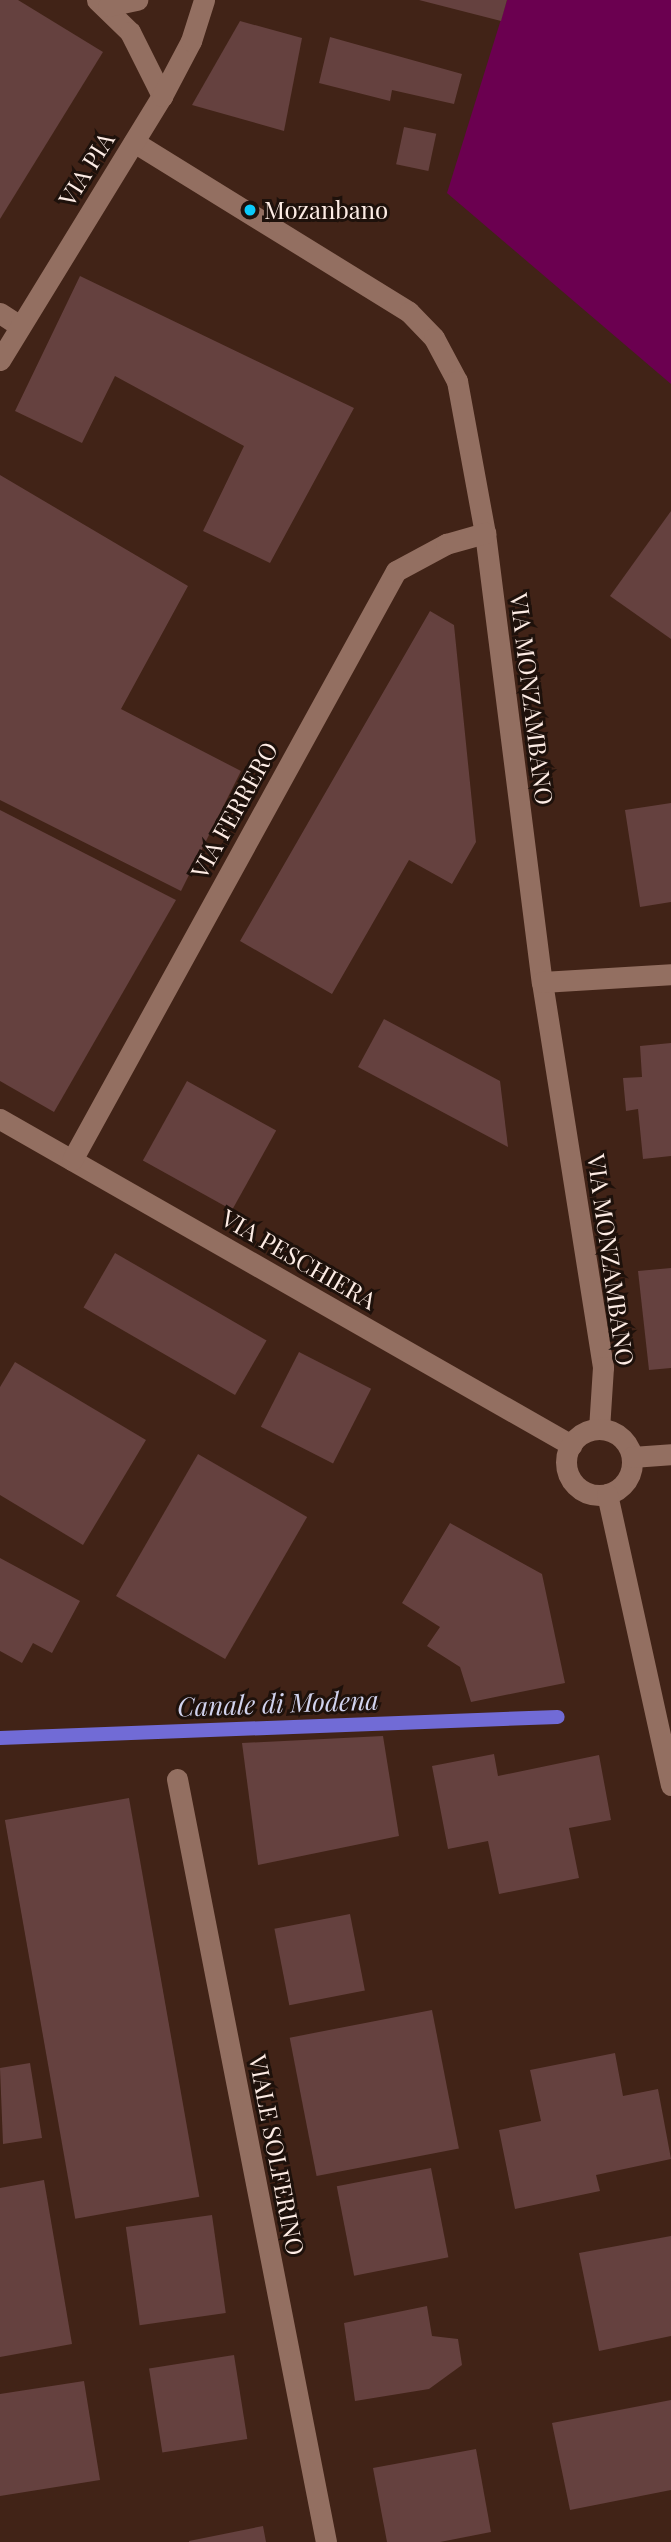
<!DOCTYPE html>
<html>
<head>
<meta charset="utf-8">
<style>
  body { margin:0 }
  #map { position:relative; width:671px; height:2542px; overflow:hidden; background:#412317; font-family:"Playfair Display",serif }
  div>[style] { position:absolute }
  .green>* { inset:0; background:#6b0050 }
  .stream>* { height:14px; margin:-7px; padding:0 7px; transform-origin:7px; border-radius:7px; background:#716bd6 }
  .building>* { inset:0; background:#65413f; transform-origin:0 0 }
  .minor>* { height:21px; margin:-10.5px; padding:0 10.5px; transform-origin:10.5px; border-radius:10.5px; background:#936f61 }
  .minor>.ring { margin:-10.5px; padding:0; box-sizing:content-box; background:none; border:21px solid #936f61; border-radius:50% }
  .dots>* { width:19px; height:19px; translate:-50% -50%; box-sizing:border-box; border:4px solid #1e110b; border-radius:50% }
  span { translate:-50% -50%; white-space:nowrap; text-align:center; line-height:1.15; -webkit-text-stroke:6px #1e110b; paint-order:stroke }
  .street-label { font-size:24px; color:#fdece5 }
  .poi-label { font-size:24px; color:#fdece5 }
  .left { translate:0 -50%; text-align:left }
  .water-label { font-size:26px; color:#d1d3ee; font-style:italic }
</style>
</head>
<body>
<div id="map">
  <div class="green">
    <div style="clip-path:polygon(507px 0,671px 0,671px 384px,447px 193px)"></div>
  </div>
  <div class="stream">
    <div style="left:0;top:1738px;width:558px;rotate:-2.16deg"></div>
  </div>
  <div class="building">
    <div style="clip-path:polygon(0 0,18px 0,103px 52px,0 219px)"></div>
    <div style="clip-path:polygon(419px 0,507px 0,501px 21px)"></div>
    <div style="clip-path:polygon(240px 21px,302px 38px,284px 131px,192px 105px)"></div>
    <div style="clip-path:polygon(330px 37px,462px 74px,454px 104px,392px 90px,390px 101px,319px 83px)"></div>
    <div style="left:404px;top:127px;width:33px;height:38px;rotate:12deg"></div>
    <div style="clip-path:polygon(80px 276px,354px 408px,270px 563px,203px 531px,244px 446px,115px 376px,82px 443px,15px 411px)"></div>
    <div style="clip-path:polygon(0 475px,188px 586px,121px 709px,241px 771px,181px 891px,0 800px)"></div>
    <div style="clip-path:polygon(671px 511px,671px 639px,610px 596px)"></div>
    <div style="clip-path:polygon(430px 611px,454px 625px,476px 842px,452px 884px,409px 860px,332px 994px,240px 941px)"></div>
    <div style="clip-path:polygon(671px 803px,671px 902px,640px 907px,625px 810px)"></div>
    <div style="clip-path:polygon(0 810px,176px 900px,54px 1112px,0 1081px)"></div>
    <div style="clip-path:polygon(384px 1019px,500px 1081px,508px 1147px,358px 1067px)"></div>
    <div style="clip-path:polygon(671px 1043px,671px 1156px,643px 1159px,638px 1109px,626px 1111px,623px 1078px,642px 1077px,640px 1046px)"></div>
    <div style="left:187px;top:1081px;width:102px;height:91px;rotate:29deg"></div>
    <div style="left:115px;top:1253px;width:175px;height:63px;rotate:30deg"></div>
    <div style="clip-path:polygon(671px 1268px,671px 1368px,649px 1370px,638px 1271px)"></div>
    <div style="left:299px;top:1352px;width:81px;height:84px;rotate:27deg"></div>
    <div style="clip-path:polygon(15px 1362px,146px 1440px,83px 1545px,0 1495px,0 1387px)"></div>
    <div style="left:198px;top:1454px;width:126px;height:164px;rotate:30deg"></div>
    <div style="clip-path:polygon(450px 1523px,542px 1574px,565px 1683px,471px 1702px,460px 1667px,427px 1646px,440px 1627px,402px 1603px)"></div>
    <div style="clip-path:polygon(0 1558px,80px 1601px,52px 1653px,33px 1643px,22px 1663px,0 1651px)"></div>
    <div style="clip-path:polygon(383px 1736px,399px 1836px,258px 1865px,242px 1743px)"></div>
    <div style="clip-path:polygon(494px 1754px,498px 1776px,599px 1755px,611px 1820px,569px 1828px,579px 1878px,499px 1894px,488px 1841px,448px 1849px,432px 1766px)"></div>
    <div style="left:129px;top:1798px;width:405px;height:126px;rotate:80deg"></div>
    <div style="left:350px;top:1914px;width:78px;height:77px;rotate:79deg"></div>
    <div style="left:432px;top:2010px;width:141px;height:145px;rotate:79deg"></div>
    <div style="clip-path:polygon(615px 2053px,623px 2096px,658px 2089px,671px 2159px,596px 2175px,600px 2191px,515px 2209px,499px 2130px,541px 2121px,530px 2070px)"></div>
    <div style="clip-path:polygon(30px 2063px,42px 2138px,3px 2144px,0 2068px)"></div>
    <div style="left:431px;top:2168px;width:91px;height:96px;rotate:79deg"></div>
    <div style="clip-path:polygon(44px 2180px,72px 2344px,0 2357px,0 2188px)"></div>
    <div style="left:212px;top:2215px;width:99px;height:87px;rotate:82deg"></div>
    <div style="clip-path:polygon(671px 2236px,671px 2336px,599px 2351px,579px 2253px)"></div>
    <div style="clip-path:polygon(427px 2306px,432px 2336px,458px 2339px,462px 2365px,429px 2389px,355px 2401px,344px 2323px)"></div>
    <div style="left:234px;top:2355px;width:85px;height:86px;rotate:81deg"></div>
    <div style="clip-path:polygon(84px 2381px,100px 2480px,0 2496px,0 2394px)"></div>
    <div style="clip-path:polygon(671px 2400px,671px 2490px,570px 2510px,552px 2423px)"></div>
    <div style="clip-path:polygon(476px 2449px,491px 2532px,440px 2542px,387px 2542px,373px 2468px)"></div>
    <div style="clip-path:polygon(263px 2526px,266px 2542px,189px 2542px,189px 2541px)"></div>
  </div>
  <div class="minor">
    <div style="left:97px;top:0;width:46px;rotate:44.1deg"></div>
    <div style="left:130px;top:32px;width:72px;rotate:63.4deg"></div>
    <div style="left:108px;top:6px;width:30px;rotate:-12deg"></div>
    <div style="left:134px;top:142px;width:323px;rotate:31.7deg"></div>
    <div style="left:409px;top:312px;width:36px;rotate:46deg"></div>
    <div style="left:434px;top:338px;width:49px;rotate:61.9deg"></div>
    <div style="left:457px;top:381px;width:155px;rotate:79.6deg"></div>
    <div style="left:485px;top:533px;width:453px;rotate:82.8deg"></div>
    <div style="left:542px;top:982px;width:390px;rotate:81deg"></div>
    <div style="left:603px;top:1367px;width:62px;rotate:93.7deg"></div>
    <div style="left:0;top:313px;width:24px;rotate:33deg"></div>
    <div style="left:0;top:360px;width:310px;rotate:-58.5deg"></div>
    <div style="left:162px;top:96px;width:62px;rotate:-62.2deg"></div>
    <div style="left:191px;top:41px;width:43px;rotate:-72.4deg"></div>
    <div style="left:542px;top:982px;width:129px;rotate:-3.5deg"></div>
    <div style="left:0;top:1119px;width:658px;rotate:29.72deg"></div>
    <div style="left:72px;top:1160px;width:672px;rotate:-61.19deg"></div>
    <div style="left:396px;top:571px;width:57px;rotate:-28.4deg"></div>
    <div style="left:446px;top:544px;width:41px;rotate:-15.8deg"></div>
    <div class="ring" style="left:566px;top:1429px;width:45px;height:45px"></div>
    <div style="left:632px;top:1457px;width:39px;rotate:-4deg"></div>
    <div style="left:607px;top:1494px;width:298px;rotate:77.6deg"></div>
    <div style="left:177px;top:1779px;width:777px;rotate:78.95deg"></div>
  </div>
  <div class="dots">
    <div style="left:250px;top:210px;background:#0bcafa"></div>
  </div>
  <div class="street-label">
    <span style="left:86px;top:169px;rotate:-58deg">VIA PIA</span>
    <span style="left:532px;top:699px;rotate:83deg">VIA MONZAMBANO</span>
    <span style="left:234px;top:810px;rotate:-61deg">VIA FERRERO</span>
    <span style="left:299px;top:1259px;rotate:30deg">VIA PESCHIERA</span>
    <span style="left:611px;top:1260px;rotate:82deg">VIA MONZAMBANO</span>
    <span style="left:277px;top:2155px;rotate:79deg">VIALE SOLFERINO</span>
  </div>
  <div class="poi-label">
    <span class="left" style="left:264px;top:210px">Mozanbano</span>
  </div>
  <div class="water-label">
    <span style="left:278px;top:1703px;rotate:-2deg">Canale di Modena</span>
  </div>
</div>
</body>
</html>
